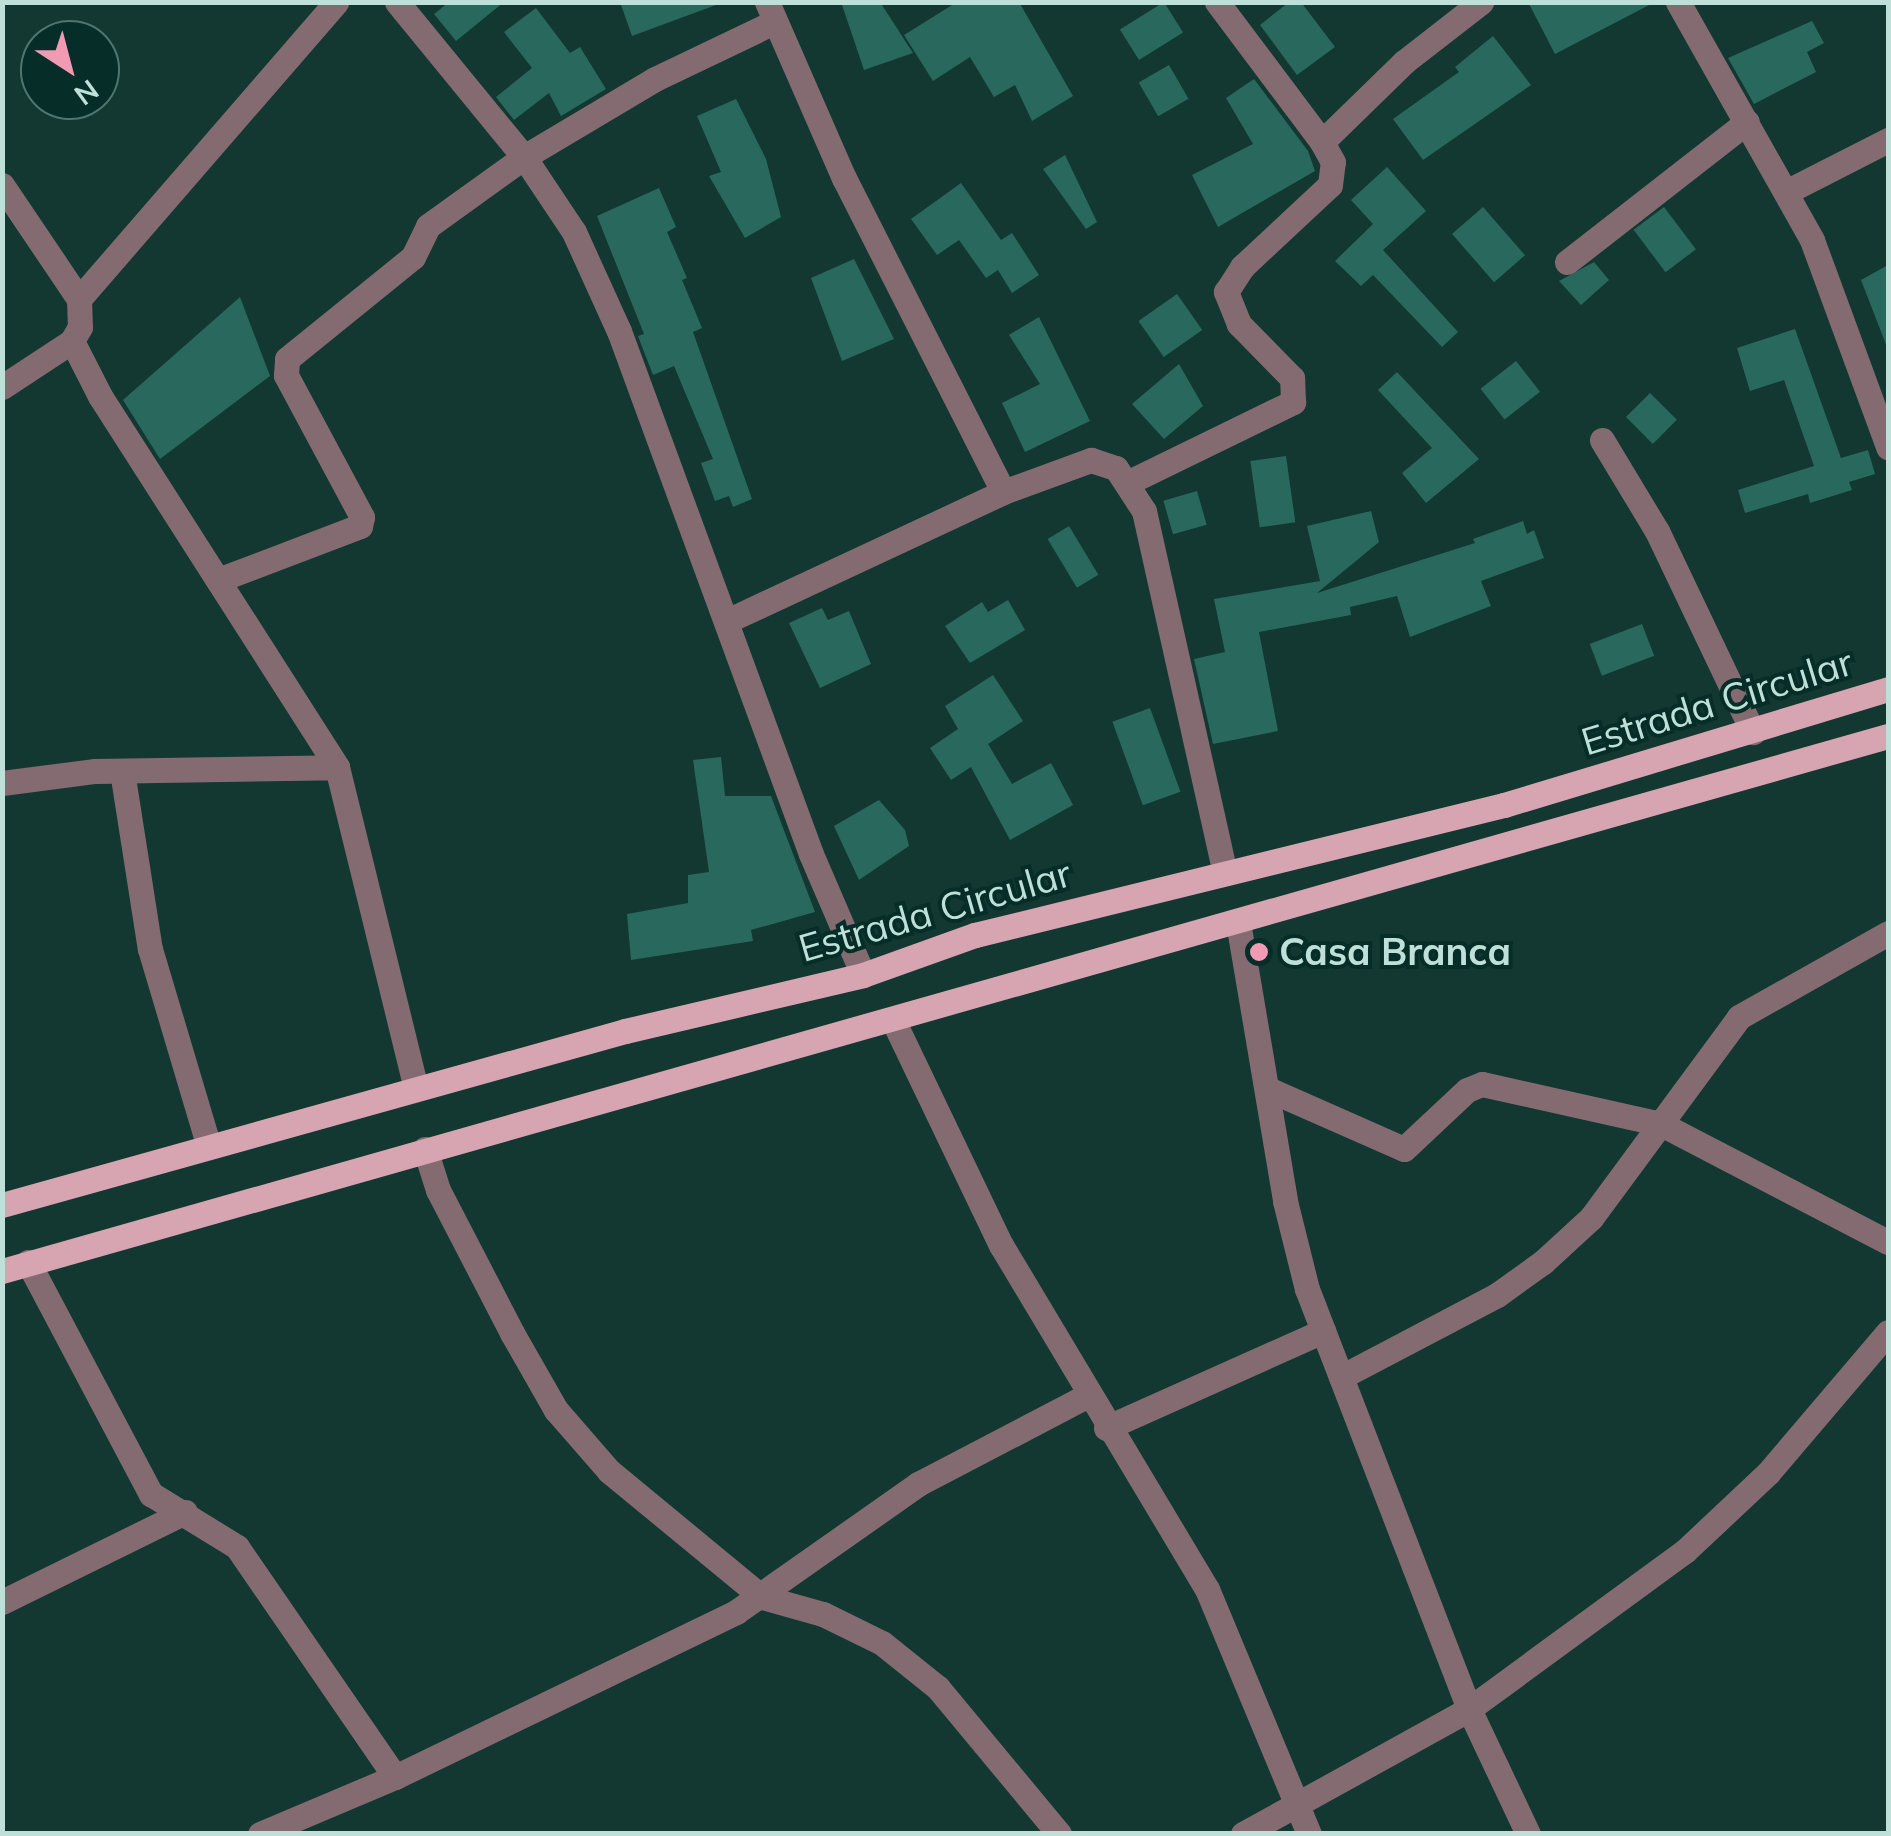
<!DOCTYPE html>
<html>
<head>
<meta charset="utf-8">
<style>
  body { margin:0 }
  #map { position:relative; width:1891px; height:1836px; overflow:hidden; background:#123831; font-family:Mulish,sans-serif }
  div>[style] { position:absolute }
  .building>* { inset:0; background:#29685d; transform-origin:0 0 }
  .minor>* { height:25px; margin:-12.5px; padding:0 12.5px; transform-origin:12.5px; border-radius:12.5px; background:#846b71 }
  .major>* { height:25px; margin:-12.5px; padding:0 12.5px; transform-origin:12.5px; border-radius:12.5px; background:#d7a4b2 }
  .dots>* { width:28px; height:28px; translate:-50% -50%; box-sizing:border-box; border:5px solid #062d27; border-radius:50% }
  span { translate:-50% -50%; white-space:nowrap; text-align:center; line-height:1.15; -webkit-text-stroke:8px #062d27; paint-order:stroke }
  .street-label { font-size:38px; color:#bee0d8 }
  .poi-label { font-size:38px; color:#bee0d8; font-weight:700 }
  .left { translate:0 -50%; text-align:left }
  .frame { position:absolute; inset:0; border:5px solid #bee0d8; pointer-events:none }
  .north { position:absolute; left:20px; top:20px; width:100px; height:100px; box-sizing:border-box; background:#062d27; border:2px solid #50756e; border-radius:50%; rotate:144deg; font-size:28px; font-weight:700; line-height:40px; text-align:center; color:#bee0d8 }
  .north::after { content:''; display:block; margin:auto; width:35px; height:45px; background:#f19ab4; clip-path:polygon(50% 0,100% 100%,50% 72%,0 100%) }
</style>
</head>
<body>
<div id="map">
  <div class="building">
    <div style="clip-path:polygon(449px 2px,504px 2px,456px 41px,434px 14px)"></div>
    <div style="clip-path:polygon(620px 2px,715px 2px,716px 5px,632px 36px)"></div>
    <div style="clip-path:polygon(841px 2px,880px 2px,913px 53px,864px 70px)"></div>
    <div style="clip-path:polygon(957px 2px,1019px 2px,1073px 96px,1032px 121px,1015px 85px,994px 97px,970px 57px,933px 81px,904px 35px)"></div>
    <div style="left:1164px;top:2px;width:36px;height:52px;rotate:58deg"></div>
    <div style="clip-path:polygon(1289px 2px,1301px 2px,1335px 47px,1297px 75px,1260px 25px)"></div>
    <div style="clip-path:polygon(1528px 2px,1655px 2px,1555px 54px)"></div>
    <div style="clip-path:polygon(536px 8px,570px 53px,580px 47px,606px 89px,561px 116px,549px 93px,514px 120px,496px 97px,532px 68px,504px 32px)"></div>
    <div style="clip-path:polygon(1812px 21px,1824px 43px,1807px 52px,1816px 72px,1754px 104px,1728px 58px)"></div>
    <div style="clip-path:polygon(1493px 36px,1531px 85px,1423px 160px,1393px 119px,1459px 72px,1455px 67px)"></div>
    <div style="left:1169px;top:65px;width:39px;height:35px;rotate:60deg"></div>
    <div style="clip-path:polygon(1254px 79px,1308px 151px,1315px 171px,1218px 227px,1192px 175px,1253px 144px,1226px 98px)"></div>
    <div style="clip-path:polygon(736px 99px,766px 159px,781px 217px,745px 238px,709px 176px,721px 172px,697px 116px)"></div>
    <div style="clip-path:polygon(1065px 155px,1097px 222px,1086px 229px,1043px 169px)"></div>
    <div style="clip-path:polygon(1387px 167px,1426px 211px,1383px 250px,1458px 332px,1442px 347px,1373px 275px,1361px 286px,1335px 261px,1373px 224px,1351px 200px)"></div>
    <div style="clip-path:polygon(961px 183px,1001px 240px,1012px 233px,1039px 275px,1012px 293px,998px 270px,986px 278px,959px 240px,937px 255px,911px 219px)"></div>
    <div style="clip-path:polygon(659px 188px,676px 227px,667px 232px,687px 278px,682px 280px,702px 328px,693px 332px,752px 499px,733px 507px,729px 496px,715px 501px,701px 463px,713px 459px,674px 366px,653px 375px,638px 336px,644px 334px,597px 216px)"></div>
    <div style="left:1483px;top:207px;width:64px;height:41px;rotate:49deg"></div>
    <div style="left:1664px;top:207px;width:53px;height:38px;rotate:53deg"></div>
    <div style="clip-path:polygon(854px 259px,894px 339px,842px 361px,811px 278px)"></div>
    <div style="clip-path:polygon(1594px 262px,1609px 280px,1581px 305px,1559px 281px)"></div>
    <div style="clip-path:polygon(1888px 265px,1888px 346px,1887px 347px,1861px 280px)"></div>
    <div style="left:1177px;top:294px;width:44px;height:47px;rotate:55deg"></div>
    <div style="clip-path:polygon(240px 297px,270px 376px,160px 459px,123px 400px)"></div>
    <div style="clip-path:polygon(1039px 317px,1090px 421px,1025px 452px,1002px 403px,1040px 384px,1009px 335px)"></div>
    <div style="clip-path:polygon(1795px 329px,1841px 458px,1868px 450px,1875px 474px,1849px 482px,1852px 490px,1810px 503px,1808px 494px,1745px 513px,1738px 490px,1814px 466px,1784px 380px,1750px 391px,1737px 348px)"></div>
    <div style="left:1516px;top:361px;width:39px;height:45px;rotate:52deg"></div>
    <div style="clip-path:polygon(1179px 364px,1203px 406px,1164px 439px,1132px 404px)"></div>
    <div style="clip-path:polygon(1397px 372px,1479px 459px,1426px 503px,1402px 473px,1432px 448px,1378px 390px)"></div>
    <div style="left:1650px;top:393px;width:38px;height:34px;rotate:45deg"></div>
    <div style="left:1286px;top:456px;width:67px;height:36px;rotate:82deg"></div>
    <div style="left:1197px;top:491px;width:35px;height:35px;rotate:74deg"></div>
    <div style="clip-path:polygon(1371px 511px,1379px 542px,1317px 593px,1475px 543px,1473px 539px,1523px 521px,1527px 534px,1534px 530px,1544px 558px,1481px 581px,1491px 606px,1410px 637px,1397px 596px,1350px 607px,1351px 615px,1259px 632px,1278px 731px,1213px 744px,1194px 659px,1225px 652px,1214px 599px,1320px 581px,1307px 526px)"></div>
    <div style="left:1069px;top:526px;width:57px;height:25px;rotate:59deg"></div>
    <div style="clip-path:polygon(1008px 600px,1025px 630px,970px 663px,945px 626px,982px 602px,988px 612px)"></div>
    <div style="clip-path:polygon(822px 608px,828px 620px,849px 611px,871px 664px,820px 688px,789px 623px)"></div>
    <div style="left:1642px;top:624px;width:34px;height:56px;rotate:69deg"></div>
    <div style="clip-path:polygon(993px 675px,1023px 721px,988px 744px,1012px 784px,1051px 763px,1073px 805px,1010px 840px,971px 767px,951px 780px,930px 748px,958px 729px,945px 706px)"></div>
    <div style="left:1150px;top:708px;width:89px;height:40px;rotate:70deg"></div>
    <div style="clip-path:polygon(721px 757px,725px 796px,771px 796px,815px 912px,751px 930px,753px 941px,631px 960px,627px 914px,688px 903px,688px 875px,709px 872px,693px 760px)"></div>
    <div style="clip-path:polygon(879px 800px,905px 830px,909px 846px,859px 880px,834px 826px)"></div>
  </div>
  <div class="minor">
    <div style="left:397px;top:2px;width:200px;rotate:50.7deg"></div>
    <div style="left:524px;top:157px;width:90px;rotate:56.3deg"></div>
    <div style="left:574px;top:232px;width:109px;rotate:65.6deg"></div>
    <div style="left:619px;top:331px;width:557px;rotate:69.84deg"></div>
    <div style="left:811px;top:854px;width:132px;rotate:66.7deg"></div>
    <div style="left:767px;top:2px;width:192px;rotate:66.4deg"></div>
    <div style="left:844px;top:178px;width:352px;rotate:63.1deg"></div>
    <div style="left:1217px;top:2px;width:175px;rotate:53.1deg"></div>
    <div style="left:1678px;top:2px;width:273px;rotate:60.6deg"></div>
    <div style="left:1812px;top:240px;width:221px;rotate:69.8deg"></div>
    <div style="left:2px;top:185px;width:138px;rotate:56deg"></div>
    <div style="left:79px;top:299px;width:28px;rotate:88deg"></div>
    <div style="left:80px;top:327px;width:16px;rotate:120deg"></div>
    <div style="left:72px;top:341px;width:62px;rotate:63deg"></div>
    <div style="left:100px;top:396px;width:440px;rotate:57.4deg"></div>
    <div style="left:337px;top:767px;width:331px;rotate:76.2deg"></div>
    <div style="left:1788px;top:191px;width:112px;rotate:-27deg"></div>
    <div style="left:1567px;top:262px;width:228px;rotate:-37.9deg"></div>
    <div style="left:79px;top:299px;width:393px;rotate:-49.1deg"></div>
    <div style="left:2px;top:387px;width:84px;rotate:-33.3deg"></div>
    <div style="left:1602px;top:440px;width:106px;rotate:58.9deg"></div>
    <div style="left:1657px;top:531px;width:223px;rotate:64.5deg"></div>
    <div style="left:1127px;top:483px;width:185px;rotate:-26deg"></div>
    <div style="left:1293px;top:402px;width:24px;rotate:-92deg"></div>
    <div style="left:1292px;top:378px;width:76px;rotate:-134.5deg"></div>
    <div style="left:1239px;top:324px;width:35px;rotate:-112deg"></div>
    <div style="left:1226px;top:292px;width:30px;rotate:-57deg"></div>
    <div style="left:1242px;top:267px;width:120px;rotate:-43deg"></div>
    <div style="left:1330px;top:185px;width:23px;rotate:-83deg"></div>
    <div style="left:1333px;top:162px;width:23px;rotate:-119deg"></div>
    <div style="left:1322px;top:142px;width:115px;rotate:-44.3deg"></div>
    <div style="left:1404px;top:62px;width:98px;rotate:-37.9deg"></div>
    <div style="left:218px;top:580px;width:152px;rotate:-20.8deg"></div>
    <div style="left:360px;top:526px;width:9px;rotate:-77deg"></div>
    <div style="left:362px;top:517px;width:161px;rotate:-118.2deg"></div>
    <div style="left:286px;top:375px;width:16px;rotate:-86deg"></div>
    <div style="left:287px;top:359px;width:162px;rotate:-39deg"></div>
    <div style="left:413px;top:257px;width:34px;rotate:-64deg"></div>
    <div style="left:428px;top:226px;width:118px;rotate:-35.7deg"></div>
    <div style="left:524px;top:157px;width:152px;rotate:-30.8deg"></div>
    <div style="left:655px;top:79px;width:130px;rotate:-25.6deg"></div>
    <div style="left:729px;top:620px;width:302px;rotate:-25deg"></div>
    <div style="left:1003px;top:492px;width:94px;rotate:-20deg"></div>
    <div style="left:1091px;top:460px;width:26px;rotate:18deg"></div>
    <div style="left:1116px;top:468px;width:51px;rotate:56.9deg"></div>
    <div style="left:1144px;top:511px;width:367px;rotate:77.4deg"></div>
    <div style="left:122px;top:771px;width:180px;rotate:81.1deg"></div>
    <div style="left:150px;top:949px;width:202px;rotate:73.4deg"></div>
    <div style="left:2px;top:783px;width:94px;rotate:-7.4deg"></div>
    <div style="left:95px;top:771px;width:242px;rotate:-0.9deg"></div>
    <div style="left:1238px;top:922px;width:283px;rotate:80.4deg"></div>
    <div style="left:1285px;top:1201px;width:91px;rotate:76deg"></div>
    <div style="left:1307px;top:1289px;width:450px;rotate:68.9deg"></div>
    <div style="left:1469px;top:1709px;width:138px;rotate:64.7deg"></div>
    <div style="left:893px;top:1020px;width:250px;rotate:64.4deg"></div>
    <div style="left:1001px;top:1245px;width:401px;rotate:59.1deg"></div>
    <div style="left:1207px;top:1589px;width:265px;rotate:67.4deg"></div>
    <div style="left:1270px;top:1090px;width:146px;rotate:23.8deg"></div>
    <div style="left:1404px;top:1149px;width:86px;rotate:-43.1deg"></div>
    <div style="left:1467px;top:1090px;width:16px;rotate:-22deg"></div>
    <div style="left:1482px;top:1084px;width:183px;rotate:12.6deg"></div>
    <div style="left:1661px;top:1124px;width:256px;rotate:27.5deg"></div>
    <div style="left:425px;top:1149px;width:43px;rotate:72.4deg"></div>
    <div style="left:438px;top:1190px;width:161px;rotate:62.6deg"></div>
    <div style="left:512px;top:1333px;width:89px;rotate:60.3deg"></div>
    <div style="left:556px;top:1410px;width:81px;rotate:49deg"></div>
    <div style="left:609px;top:1471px;width:198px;rotate:39.5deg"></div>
    <div style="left:762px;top:1597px;width:63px;rotate:15.6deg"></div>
    <div style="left:823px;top:1614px;width:66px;rotate:26.2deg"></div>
    <div style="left:882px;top:1643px;width:72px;rotate:38.8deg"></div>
    <div style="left:938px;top:1688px;width:190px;rotate:50.3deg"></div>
    <div style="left:28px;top:1262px;width:263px;rotate:62.1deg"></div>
    <div style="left:151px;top:1494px;width:101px;rotate:31.6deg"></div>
    <div style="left:237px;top:1547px;width:279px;rotate:55.5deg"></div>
    <div style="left:1341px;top:1377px;width:176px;rotate:-27.7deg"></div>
    <div style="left:1497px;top:1295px;width:57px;rotate:-35.7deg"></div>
    <div style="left:1543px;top:1262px;width:65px;rotate:-42.5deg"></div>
    <div style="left:1591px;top:1218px;width:250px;rotate:-53.6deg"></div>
    <div style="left:1739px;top:1017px;width:171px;rotate:-29.4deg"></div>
    <div style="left:1106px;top:1428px;width:238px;rotate:-24.1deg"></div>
    <div style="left:2px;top:1602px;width:204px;rotate:-26.2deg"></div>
    <div style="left:260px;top:1834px;width:147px;rotate:-22.9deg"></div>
    <div style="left:395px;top:1777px;width:379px;rotate:-25.8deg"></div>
    <div style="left:736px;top:1612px;width:223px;rotate:-35.1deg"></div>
    <div style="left:918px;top:1484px;width:190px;rotate:-27.6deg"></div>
    <div style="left:1243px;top:1834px;width:258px;rotate:-28.9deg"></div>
    <div style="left:1469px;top:1709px;width:268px;rotate:-36.2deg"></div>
    <div style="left:1685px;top:1551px;width:114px;rotate:-43.2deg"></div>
    <div style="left:1768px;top:1473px;width:185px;rotate:-49.6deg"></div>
  </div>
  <div class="major">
    <div style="left:2px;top:1205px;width:647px;rotate:-15.6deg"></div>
    <div style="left:625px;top:1031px;width:244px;rotate:-13.2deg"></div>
    <div style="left:863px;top:975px;width:119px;rotate:-19.7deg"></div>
    <div style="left:975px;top:935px;width:545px;rotate:-13.81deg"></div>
    <div style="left:1504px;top:805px;width:401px;rotate:-16.8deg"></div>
    <div style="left:2px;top:1271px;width:1960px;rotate:-15.84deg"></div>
  </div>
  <div class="dots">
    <div style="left:1259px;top:952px;background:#f19ab4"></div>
  </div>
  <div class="street-label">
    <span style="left:1717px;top:702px;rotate:-17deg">Estrada Circular</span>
    <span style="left:935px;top:911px;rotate:-16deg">Estrada Circular</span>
  </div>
  <div class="poi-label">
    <span class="left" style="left:1279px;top:952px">Casa Branca</span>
  </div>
  <div class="frame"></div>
  <div class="north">N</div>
</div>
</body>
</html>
